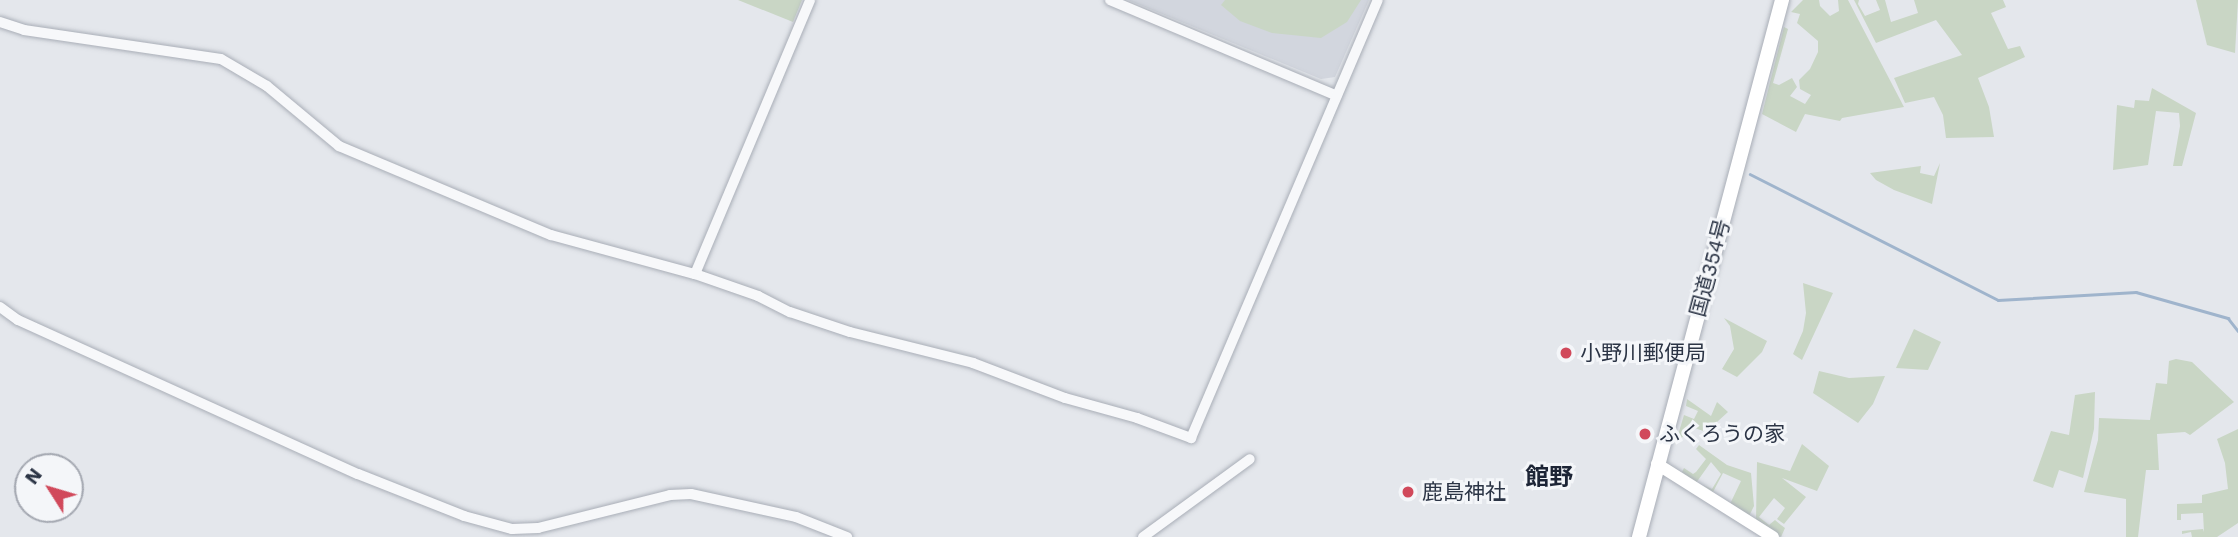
<!DOCTYPE html>
<html>
<head>
<meta charset="utf-8">
<style>
  body { margin:0 }
  #map { position:relative; width:2238px; height:537px; overflow:hidden; background:#e4e7ec; font-family:"Work Sans","Noto Sans JP",sans-serif }
  div>[style] { position:absolute }
  .built>* { inset:0; background:#d2d6de }
  .green>* { inset:0; background:#c9d6c5 }
  .stream>* { height:2.5px; margin:-1.25px; padding:0 1.25px; transform-origin:1.25px; border-radius:1.25px; background:#9fb4cc }
  .roads { filter:drop-shadow(0 0 2px #a9aeb7) drop-shadow(0 0 2px #a9aeb7) }
  .tertiary>* { height:10px; margin:-5px; padding:0 5px; transform-origin:5px; border-radius:5px; background:#f7f8fa }
  .secondary>* { height:12px; margin:-6px; padding:0 6px; transform-origin:6px; border-radius:6px; background:#fff }
  .trunk>* { height:14px; margin:-7px; padding:0 7px; transform-origin:7px; border-radius:7px; background:#fff }
  .dots>* { width:19px; height:19px; translate:-50% -50%; box-sizing:border-box; border:4px solid #f4f6f9; border-radius:50% }
  span { translate:-50% -50%; white-space:nowrap; text-align:center; line-height:1.15; -webkit-text-stroke:6px #f4f6f9; paint-order:stroke }
  .street-label { font-size:21px; color:#2b3445 }
  .poi-label { font-size:21px; color:#2b3445 }
  .left { translate:0 -50%; text-align:left }
  .quarter-label { font-size:24px; color:#1d2536; font-weight:700 }
  .north { position:absolute; left:14px; top:453px; width:70px; height:70px; box-sizing:border-box; background:#f4f6f9; border:2px solid #a4a8b1; border-radius:50%; rotate:307deg; font-size:19px; font-weight:700; line-height:28px; text-align:center; color:#2b3445 }
  .north::after { content:''; display:block; margin:auto; width:24px; height:32px; background:#d1495b; clip-path:polygon(50% 0,100% 100%,50% 72%,0 100%) }
</style>
</head>
<body>
<div id="map">
  <div class="built">
    <div style="clip-path:polygon(1128px 0,1369px 0,1335px 77px,1321px 79px)"></div>
  </div>
  <div class="green">
    <div style="clip-path:polygon(738px 0,802px 0,793px 22px)"></div>
    <div style="clip-path:polygon(1225px 0,1361px 0,1347px 22px,1321px 38px,1272px 33px,1240px 21px,1221px 5px)"></div>
    <div style="clip-path:polygon(1803px 0,1819px 0,1820px 6px,1830px 16px,1839px 11px,1838px 0,1848px 0,1904px 107px,1842px 118px,1840px 121px,1805px 114px,1796px 132px,1762px 114px,1784px 27px,1788px 29px,1773px 83px,1779px 85px,1792px 78px,1797px 87px,1790px 96px,1805px 104px,1811px 95px,1800px 89px,1799px 80px,1810px 69px,1818px 52px,1818px 41px,1797px 23px,1800px 14px,1791px 12px)"></div>
    <div style="clip-path:polygon(1854px 0,1859px 0,1858px 4px,1865px 16px,1880px 10px,1876px 0,1885px 0,1891px 22px,1918px 13px,1914px 0,2003px 0,2006px 7px,1991px 13px,2008px 49px,2020px 46px,2025px 57px,1978px 78px,1989px 107px,1994px 137px,1946px 138px,1943px 115px,1934px 97px,1905px 103px,1894px 78px,1962px 55px,1936px 20px,1876px 43px)"></div>
    <div style="clip-path:polygon(2196px 0,2238px 0,2235px 53px,2207px 45px)"></div>
    <div style="clip-path:polygon(2152px 88px,2196px 113px,2182px 166px,2173px 166px,2180px 126px,2179px 113px,2156px 111px,2148px 165px,2113px 170px,2117px 105px,2134px 108px,2135px 100px,2149px 101px)"></div>
    <div style="clip-path:polygon(1940px 163px,1932px 204px,1894px 190px,1876px 180px,1870px 173px,1921px 166px,1920px 173px,1934px 176px)"></div>
    <div style="clip-path:polygon(1803px 283px,1833px 293px,1802px 360px,1793px 354px,1803px 331px,1806px 313px)"></div>
    <div style="clip-path:polygon(1724px 318px,1767px 341px,1762px 352px,1737px 377px,1722px 369px,1734px 349px,1730px 326px)"></div>
    <div style="clip-path:polygon(1914px 329px,1941px 342px,1928px 370px,1896px 368px)"></div>
    <div style="clip-path:polygon(2176px 359px,2192px 362px,2234px 402px,2190px 435px,2185px 432px,2157px 434px,2159px 470px,2146px 470px,2138px 537px,2126px 537px,2126px 499px,2084px 492px,2098px 440px,2099px 418px,2150px 420px,2156px 383px,2167px 384px,2169px 361px)"></div>
    <div style="clip-path:polygon(1819px 371px,1849px 378px,1885px 376px,1873px 404px,1858px 423px,1813px 393px)"></div>
    <div style="clip-path:polygon(2095px 392px,2094px 429px,2083px 478px,2059px 470px,2053px 488px,2033px 481px,2051px 431px,2069px 435px,2075px 395px)"></div>
    <div style="clip-path:polygon(1687px 399px,1711px 416px,1717px 402px,1728px 412px,1706px 432px,1692px 427px,1675px 445px,1684px 415px,1694px 419px,1698px 411px,1686px 406px)"></div>
    <div style="clip-path:polygon(2238px 429px,2238px 523px,2217px 537px,2192px 537px,2191px 532px,2182px 534px,2182px 531px,2203px 529px,2204px 532px,2203px 513px,2181px 514px,2181px 520px,2177px 520px,2177px 504px,2202px 503px,2202px 495px,2228px 489px,2225px 463px,2217px 439px)"></div>
    <div style="clip-path:polygon(1802px 444px,1829px 466px,1817px 491px,1782px 478px,1806px 497px,1784px 524px,1777px 519px,1785px 508px,1774px 498px,1759px 517px,1769px 525px,1775px 520px,1781px 525px,1785px 528px,1781px 537px,1756px 520px,1757px 462px,1790px 471px)"></div>
    <div style="clip-path:polygon(1699px 445px,1727px 465px,1751px 473px,1754px 506px,1749px 516px,1730px 504px,1741px 481px,1723px 473px,1713px 492px,1703px 485px,1712px 489px,1721px 474px,1711px 462px,1696px 483px,1682px 472px,1684px 468px,1693px 474px,1696px 472px,1706px 459px,1696px 449px)"></div>
  </div>
  <div class="stream">
    <div style="left:1750px;top:174px;width:278px;rotate:26.9deg"></div>
    <div style="left:1998px;top:300px;width:138px;rotate:-3.3deg"></div>
    <div style="left:2136px;top:292px;width:96px;rotate:15.8deg"></div>
    <div style="left:2228px;top:318px;width:16px;rotate:52deg"></div>
  </div>
  <div class="roads">
    <div class="tertiary">
      <div style="left:1110px;top:0;width:246px;rotate:22.9deg"></div>
      <div style="left:0;top:22px;width:25px;rotate:18deg"></div>
      <div style="left:24px;top:30px;width:199px;rotate:8.4deg"></div>
      <div style="left:221px;top:59px;width:53px;rotate:30.4deg"></div>
      <div style="left:267px;top:86px;width:94px;rotate:39.8deg"></div>
      <div style="left:339px;top:146px;width:230px;rotate:22.8deg"></div>
      <div style="left:551px;top:235px;width:149px;rotate:15.2deg"></div>
      <div style="left:695px;top:274px;width:67px;rotate:19.2deg"></div>
      <div style="left:758px;top:296px;width:36px;rotate:27deg"></div>
      <div style="left:790px;top:312px;width:63px;rotate:18.4deg"></div>
      <div style="left:850px;top:332px;width:127px;rotate:14.1deg"></div>
      <div style="left:973px;top:363px;width:98px;rotate:20.8deg"></div>
      <div style="left:1065px;top:398px;width:75px;rotate:15.5deg"></div>
      <div style="left:1137px;top:418px;width:58px;rotate:20.3deg"></div>
      <div style="left:1191px;top:438px;width:476px;rotate:-66.9deg"></div>
      <div style="left:695px;top:274px;width:297px;rotate:-67.2deg"></div>
      <div style="left:0;top:307px;width:22px;rotate:36deg"></div>
      <div style="left:18px;top:320px;width:373px;rotate:24.4deg"></div>
      <div style="left:358px;top:474px;width:114px;rotate:21.6deg"></div>
      <div style="left:464px;top:516px;width:50px;rotate:15.2deg"></div>
      <div style="left:512px;top:529px;width:26px;rotate:-2deg"></div>
      <div style="left:538px;top:528px;width:136px;rotate:-14deg"></div>
      <div style="left:670px;top:495px;width:21px;rotate:-3deg"></div>
      <div style="left:691px;top:494px;width:107px;rotate:12.4deg"></div>
      <div style="left:796px;top:517px;width:55px;rotate:21.4deg"></div>
      <div style="left:1143px;top:537px;width:132px;rotate:-36.1deg"></div>
    </div>
    <div class="secondary">
      <div style="left:1657px;top:464px;width:137px;rotate:32.2deg"></div>
    </div>
    <div class="trunk">
      <div style="left:1639px;top:537px;width:556px;rotate:-75.09deg"></div>
    </div>
  </div>
  <div class="dots">
    <div style="left:1566px;top:353px;background:#d1495b"></div>
    <div style="left:1645px;top:434px;background:#d1495b"></div>
    <div style="left:1408px;top:492px;background:#d1495b"></div>
  </div>
  <div class="street-label">
    <span style="left:1710px;top:268px;rotate:-75deg">国道354号</span>
  </div>
  <div class="poi-label">
    <span class="left" style="left:1580px;top:353px">小野川郵便局</span>
    <span class="left" style="left:1659px;top:434px">ふくろうの家</span>
    <span class="left" style="left:1422px;top:492px">鹿島神社</span>
  </div>
  <div class="quarter-label">
    <span style="left:1549px;top:478px">館野</span>
  </div>
  <div class="north">N</div>
</div>
</body>
</html>
